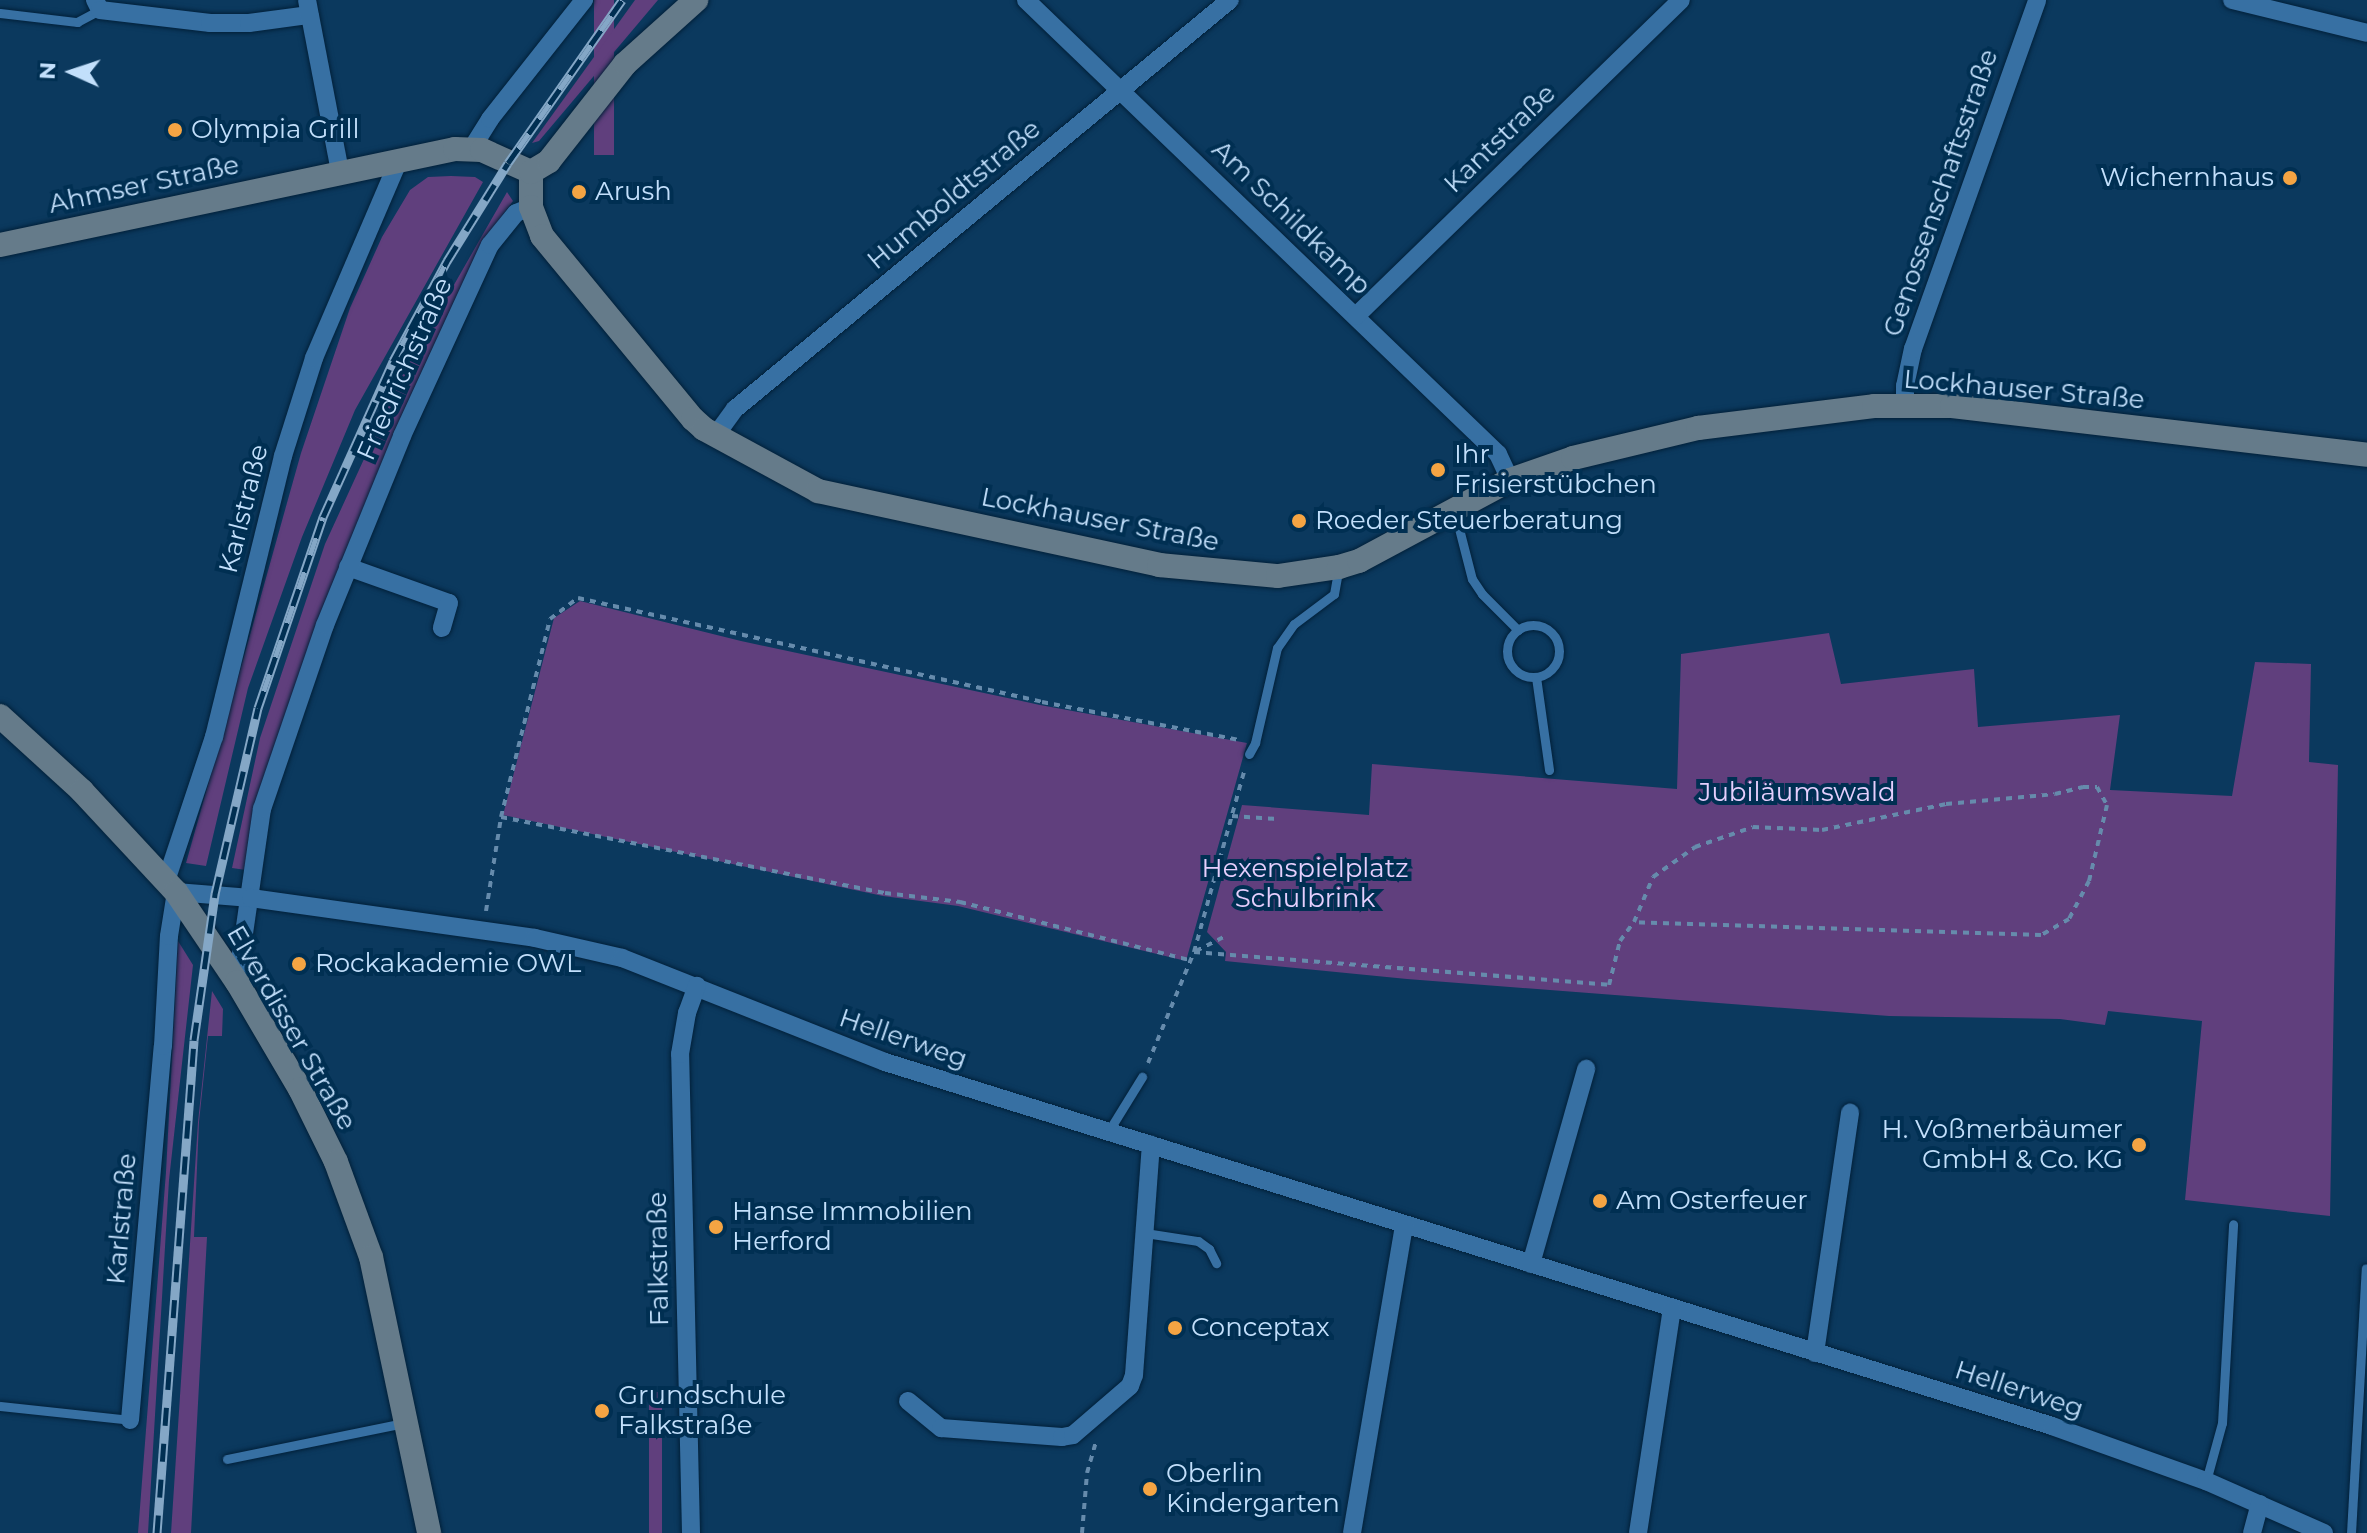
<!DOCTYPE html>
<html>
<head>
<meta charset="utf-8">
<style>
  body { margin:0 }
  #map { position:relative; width:2367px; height:1533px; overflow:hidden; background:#0b395e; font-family:Montserrat,sans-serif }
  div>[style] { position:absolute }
  .green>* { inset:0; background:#603f7d; transform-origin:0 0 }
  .path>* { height:4px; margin-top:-2px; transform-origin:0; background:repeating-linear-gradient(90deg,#668bac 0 6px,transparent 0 12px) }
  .roads { filter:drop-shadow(0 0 2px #022039) drop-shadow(0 0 2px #022039) }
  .lane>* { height:9px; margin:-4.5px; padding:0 4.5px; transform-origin:4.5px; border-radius:4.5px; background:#3770a3 }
  .lane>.ring { margin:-4.5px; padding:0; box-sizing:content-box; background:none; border:9px solid #3770a3; border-radius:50% }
  .street>* { height:18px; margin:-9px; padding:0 9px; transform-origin:9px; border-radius:9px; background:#3770a3 }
  .secondary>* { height:24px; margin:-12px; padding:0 12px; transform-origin:12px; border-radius:12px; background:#657b8a }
  .rail>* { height:9px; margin-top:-4.5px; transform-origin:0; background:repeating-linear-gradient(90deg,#002f52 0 18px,#84a7c6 0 36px); box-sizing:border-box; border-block:2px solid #84a7c6 }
  .dots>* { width:22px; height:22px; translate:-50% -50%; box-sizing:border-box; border:4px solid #002f52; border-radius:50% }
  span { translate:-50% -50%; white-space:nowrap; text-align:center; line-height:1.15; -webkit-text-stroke:8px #002f52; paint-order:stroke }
  .poi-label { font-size:26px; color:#c2dffb }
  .left { translate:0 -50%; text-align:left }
  .right { translate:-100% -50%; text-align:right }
  .street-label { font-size:26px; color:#c2dffb }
  .park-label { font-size:26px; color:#e6cffd }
  .north { position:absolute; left:32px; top:32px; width:80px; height:80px; -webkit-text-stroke:6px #002f52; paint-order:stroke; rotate:273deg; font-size:22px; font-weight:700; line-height:32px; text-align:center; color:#c2dffb }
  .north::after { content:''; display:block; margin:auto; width:28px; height:36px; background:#c2dffb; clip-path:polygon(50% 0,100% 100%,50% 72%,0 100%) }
</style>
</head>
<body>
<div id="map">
  <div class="green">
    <div style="left:594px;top:0;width:20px;height:155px"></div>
    <div style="clip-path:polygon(635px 0,658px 0,539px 141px,532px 143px)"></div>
    <div style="clip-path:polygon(451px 176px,475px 177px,483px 182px,355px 410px,302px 537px,248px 688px,206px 866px,186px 863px,301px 453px,350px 308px,382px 237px,410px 190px,428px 177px)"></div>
    <div style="clip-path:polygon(507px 192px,513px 201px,494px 227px,380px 469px,246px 870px,232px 868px,260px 738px,325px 544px,403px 374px)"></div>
    <div style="clip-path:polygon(580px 601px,741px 641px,1040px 705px,1247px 743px,1186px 961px,958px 906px,883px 896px,503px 815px,554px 618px)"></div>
    <div style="clip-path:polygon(1829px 633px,1841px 684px,1974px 669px,1978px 727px,2120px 715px,2110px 790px,2232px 796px,2255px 662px,2311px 664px,2309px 762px,2338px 765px,2330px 1216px,2185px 1200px,2202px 1021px,2108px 1011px,2105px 1025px,2060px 1019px,1889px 1016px,1407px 979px,1225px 961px,1226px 952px,1207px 932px,1242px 805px,1369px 815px,1372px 764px,1677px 789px,1681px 654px)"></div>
    <div style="clip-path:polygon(178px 941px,193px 965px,169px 1180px,148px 1533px,138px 1533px,166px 1172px)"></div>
    <div style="clip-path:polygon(212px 991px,223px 1009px,222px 1036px,208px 1036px,199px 1122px,194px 1237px,207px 1237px,191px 1533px,171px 1533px,198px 1122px)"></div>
    <div style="left:649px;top:1392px;width:13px;height:141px"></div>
  </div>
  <div class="path">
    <div style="left:1232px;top:816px;width:45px;rotate:3.8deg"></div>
    <div style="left:501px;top:817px;width:391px;rotate:11.2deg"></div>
    <div style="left:885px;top:893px;width:76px;rotate:6.8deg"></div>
    <div style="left:960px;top:902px;width:237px;rotate:14.2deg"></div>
    <div style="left:486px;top:911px;width:95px;rotate:-80.9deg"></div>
    <div style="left:501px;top:817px;width:204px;rotate:-76.1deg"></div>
    <div style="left:550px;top:619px;width:35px;rotate:-37deg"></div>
    <div style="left:578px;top:598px;width:476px;rotate:12.6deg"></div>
    <div style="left:1042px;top:702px;width:202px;rotate:10.9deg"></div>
    <div style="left:1196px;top:951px;width:31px;rotate:-27deg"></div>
    <div style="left:1194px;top:952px;width:416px;rotate:4.5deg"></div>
    <div style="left:1609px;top:985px;width:45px;rotate:-76deg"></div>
    <div style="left:1620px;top:941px;width:24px;rotate:-54deg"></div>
    <div style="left:1634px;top:922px;width:49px;rotate:-67.1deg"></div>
    <div style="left:1653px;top:877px;width:52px;rotate:-35.5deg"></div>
    <div style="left:1695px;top:847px;width:61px;rotate:-19deg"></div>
    <div style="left:1753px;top:827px;width:69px;rotate:2.5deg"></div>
    <div style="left:1822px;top:830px;width:127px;rotate:-11.8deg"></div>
    <div style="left:1946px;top:804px;width:109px;rotate:-5.2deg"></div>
    <div style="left:2055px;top:794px;width:29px;rotate:-14deg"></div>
    <div style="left:2083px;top:787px;width:14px"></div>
    <div style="left:2097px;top:787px;width:21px;rotate:61deg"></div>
    <div style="left:2107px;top:805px;width:78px;rotate:103.3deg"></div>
    <div style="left:2089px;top:881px;width:43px;rotate:117.8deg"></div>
    <div style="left:2069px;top:919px;width:32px;rotate:150deg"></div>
    <div style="left:2041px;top:935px;width:407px;rotate:-178.2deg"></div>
    <div style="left:1148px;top:1063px;width:120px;rotate:-67.5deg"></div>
    <div style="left:1194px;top:952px;width:191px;rotate:-74.5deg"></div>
    <div style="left:1082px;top:1533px;width:60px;rotate:-85.2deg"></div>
    <div style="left:1087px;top:1473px;width:33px;rotate:-74deg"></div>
  </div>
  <div class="roads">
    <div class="lane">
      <div style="left:0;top:13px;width:78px;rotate:6.7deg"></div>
      <div style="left:77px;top:22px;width:26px;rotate:-28deg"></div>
      <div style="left:1455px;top:513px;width:68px;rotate:75.6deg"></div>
      <div style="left:1472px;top:579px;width:18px;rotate:56deg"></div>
      <div style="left:1482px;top:594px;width:51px;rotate:45deg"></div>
      <div class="ring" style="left:1507px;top:625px;width:43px;height:43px"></div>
      <div style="left:1536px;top:677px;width:94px;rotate:82deg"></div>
      <div style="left:1249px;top:754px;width:13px;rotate:-61deg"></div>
      <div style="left:1255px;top:743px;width:98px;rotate:-77deg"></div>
      <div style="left:1277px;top:648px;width:29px;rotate:-55deg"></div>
      <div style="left:1294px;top:624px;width:50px;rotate:-36.9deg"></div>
      <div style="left:1334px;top:594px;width:23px;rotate:-80deg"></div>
      <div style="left:1108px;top:1132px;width:65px;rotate:-58.3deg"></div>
      <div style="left:1145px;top:1233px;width:54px;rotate:8.6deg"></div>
      <div style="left:1198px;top:1241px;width:14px;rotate:36deg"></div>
      <div style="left:1209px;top:1249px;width:16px;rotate:63deg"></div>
      <div style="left:0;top:1406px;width:131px;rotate:6.1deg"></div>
      <div style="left:227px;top:1459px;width:181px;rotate:-11.5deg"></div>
      <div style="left:2206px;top:1481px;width:60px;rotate:-74.6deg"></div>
      <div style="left:2222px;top:1423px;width:199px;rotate:-86.8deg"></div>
      <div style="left:2351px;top:1533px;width:265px;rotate:-86.8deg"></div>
    </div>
    <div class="street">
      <div style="left:95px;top:0;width:11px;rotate:63deg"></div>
      <div style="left:100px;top:10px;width:111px;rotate:6.7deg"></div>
      <div style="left:210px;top:23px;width:39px"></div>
      <div style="left:249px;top:23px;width:61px;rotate:-7.6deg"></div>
      <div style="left:307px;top:0;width:175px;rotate:79.1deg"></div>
      <div style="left:1026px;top:0;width:655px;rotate:43.89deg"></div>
      <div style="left:1498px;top:454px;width:29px;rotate:65deg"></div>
      <div style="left:2232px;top:0;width:139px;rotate:13.7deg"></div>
      <div style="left:472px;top:148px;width:34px;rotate:-58deg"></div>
      <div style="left:490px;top:119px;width:152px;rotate:-51.7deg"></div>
      <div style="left:1356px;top:316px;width:453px;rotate:-44.2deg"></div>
      <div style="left:1905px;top:405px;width:19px;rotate:-90deg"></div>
      <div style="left:1905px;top:386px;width:38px;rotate:-78deg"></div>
      <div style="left:1913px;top:349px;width:370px;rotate:-70.4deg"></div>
      <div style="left:716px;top:435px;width:32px;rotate:-54deg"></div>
      <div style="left:735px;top:409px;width:642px;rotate:-39.57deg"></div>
      <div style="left:348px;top:567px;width:107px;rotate:19.6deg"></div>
      <div style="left:449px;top:603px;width:26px;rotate:106deg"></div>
      <div style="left:166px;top:881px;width:152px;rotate:-71.6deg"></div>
      <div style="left:214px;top:737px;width:289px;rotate:-76.2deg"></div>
      <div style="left:283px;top:456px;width:103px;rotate:-72.4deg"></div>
      <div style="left:314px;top:358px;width:215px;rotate:-66.8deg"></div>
      <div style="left:237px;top:982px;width:175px;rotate:-81.8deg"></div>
      <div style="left:262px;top:809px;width:194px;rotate:-71.1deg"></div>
      <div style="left:325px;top:625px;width:204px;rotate:-67.8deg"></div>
      <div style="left:402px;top:436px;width:210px;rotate:-65.3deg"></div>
      <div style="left:490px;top:245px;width:41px;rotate:-50.9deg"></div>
      <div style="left:516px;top:213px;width:16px;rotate:-22deg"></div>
      <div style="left:1531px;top:1264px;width:203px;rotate:-74.2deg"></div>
      <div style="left:1815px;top:1353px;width:243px;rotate:-81.7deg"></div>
      <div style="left:908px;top:1401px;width:43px;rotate:39.3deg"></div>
      <div style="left:941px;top:1428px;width:121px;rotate:4.3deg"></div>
      <div style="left:1062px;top:1437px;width:11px;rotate:-10deg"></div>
      <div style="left:1073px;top:1435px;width:75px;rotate:-40.7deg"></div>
      <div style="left:1130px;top:1386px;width:12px;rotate:-70deg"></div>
      <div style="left:1134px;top:1375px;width:231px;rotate:-85.8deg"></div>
      <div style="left:130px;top:1420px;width:375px;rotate:-85deg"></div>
      <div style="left:163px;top:1046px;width:110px;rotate:-86.9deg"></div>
      <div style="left:169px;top:936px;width:45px;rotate:-81deg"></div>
      <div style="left:176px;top:892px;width:75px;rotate:4.6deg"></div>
      <div style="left:251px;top:898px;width:287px;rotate:8deg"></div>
      <div style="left:535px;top:938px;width:89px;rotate:12.9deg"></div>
      <div style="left:622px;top:958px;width:283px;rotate:21.6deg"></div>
      <div style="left:885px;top:1062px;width:1222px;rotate:17.32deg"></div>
      <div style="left:2052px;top:1426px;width:164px;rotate:19.7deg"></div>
      <div style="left:2206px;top:1481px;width:129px;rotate:23.8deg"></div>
      <div style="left:691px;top:1533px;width:479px;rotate:-91.3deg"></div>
      <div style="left:680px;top:1054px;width:42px;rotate:-80.3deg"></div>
      <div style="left:687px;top:1013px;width:29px;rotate:-70deg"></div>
      <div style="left:1352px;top:1533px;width:311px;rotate:-80.4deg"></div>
      <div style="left:1638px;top:1533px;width:227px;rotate:-81.4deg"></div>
      <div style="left:2252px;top:1533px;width:30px;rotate:-75deg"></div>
    </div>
    <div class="secondary">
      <div style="left:531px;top:172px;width:35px;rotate:90deg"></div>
      <div style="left:531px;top:207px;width:31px;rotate:69deg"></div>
      <div style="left:542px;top:236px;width:237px;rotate:50.5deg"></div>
      <div style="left:693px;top:419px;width:15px;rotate:42deg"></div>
      <div style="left:704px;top:429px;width:130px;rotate:28.5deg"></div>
      <div style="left:818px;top:491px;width:349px;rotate:12.2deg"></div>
      <div style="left:1159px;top:565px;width:120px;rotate:5.3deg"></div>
      <div style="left:1278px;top:576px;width:62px;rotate:-8.4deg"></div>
      <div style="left:1339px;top:567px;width:21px;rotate:-17deg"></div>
      <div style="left:1359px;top:561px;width:171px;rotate:-28.2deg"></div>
      <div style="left:1510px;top:480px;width:67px;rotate:-19.2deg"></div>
      <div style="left:1573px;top:458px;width:129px;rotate:-13.5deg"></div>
      <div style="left:1698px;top:428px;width:177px;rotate:-7.1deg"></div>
      <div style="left:1874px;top:406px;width:78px"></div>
      <div style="left:1952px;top:406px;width:418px;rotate:6.7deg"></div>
      <div style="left:0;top:245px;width:465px;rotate:-11.9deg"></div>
      <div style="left:455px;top:149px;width:27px;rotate:2deg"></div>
      <div style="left:482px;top:150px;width:54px;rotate:24.2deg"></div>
      <div style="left:531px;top:172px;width:21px;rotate:-31deg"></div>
      <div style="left:549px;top:161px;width:123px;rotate:-51.9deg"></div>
      <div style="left:625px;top:64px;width:96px;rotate:-42deg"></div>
      <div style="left:0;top:716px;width:111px;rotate:42.4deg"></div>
      <div style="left:82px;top:791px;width:138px;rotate:47.1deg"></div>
      <div style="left:176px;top:892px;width:109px;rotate:55.9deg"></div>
      <div style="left:237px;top:982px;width:124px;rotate:59.5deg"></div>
      <div style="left:300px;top:1089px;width:81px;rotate:63.7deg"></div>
      <div style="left:336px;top:1162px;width:101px;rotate:69.8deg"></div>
      <div style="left:371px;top:1257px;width:282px;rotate:78.1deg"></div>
    </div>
  </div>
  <div class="rail">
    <div style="left:157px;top:1533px;width:494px;rotate:-85.7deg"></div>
    <div style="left:194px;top:1040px;width:148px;rotate:-81.8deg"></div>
    <div style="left:215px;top:894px;width:191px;rotate:-77deg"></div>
    <div style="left:258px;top:708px;width:202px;rotate:-71.2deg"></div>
    <div style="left:323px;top:517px;width:171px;rotate:-65.8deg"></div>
    <div style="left:393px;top:361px;width:114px;rotate:-61.6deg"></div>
    <div style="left:447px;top:261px;width:115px;rotate:-58.1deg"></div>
    <div style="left:508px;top:163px;width:199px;rotate:-55deg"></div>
  </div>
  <div class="dots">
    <div style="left:175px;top:130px;background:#f4a443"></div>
    <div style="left:2290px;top:178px;background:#f4a443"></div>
    <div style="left:579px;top:192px;background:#f4a443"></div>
    <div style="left:1438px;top:470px;background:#f4a443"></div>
    <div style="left:1299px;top:521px;background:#f4a443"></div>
    <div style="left:299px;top:964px;background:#f4a443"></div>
    <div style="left:2139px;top:1145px;background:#f4a443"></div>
    <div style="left:1600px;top:1201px;background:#f4a443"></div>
    <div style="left:716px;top:1227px;background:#f4a443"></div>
    <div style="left:1175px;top:1328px;background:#f4a443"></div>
    <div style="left:602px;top:1411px;background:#f4a443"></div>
    <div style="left:1150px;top:1489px;background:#f4a443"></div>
  </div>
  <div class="poi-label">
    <span class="left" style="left:191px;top:130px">Olympia Grill</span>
    <span class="right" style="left:2274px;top:178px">Wichernhaus</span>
    <span class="left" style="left:595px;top:192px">Arush</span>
    <span class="left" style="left:1454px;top:470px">Ihr<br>Frisierstübchen</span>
    <span class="left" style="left:1315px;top:521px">Roeder Steuerberatung</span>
    <span class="left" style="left:315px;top:964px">Rockakademie OWL</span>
    <span class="right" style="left:2123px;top:1145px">H. Voßmerbäumer<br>GmbH &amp; Co. KG</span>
    <span class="left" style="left:1616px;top:1201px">Am Osterfeuer</span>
    <span class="left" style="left:732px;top:1227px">Hanse Immobilien<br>Herford</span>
    <span class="left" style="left:1191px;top:1328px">Conceptax</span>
    <span class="left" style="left:618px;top:1411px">Grundschule<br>Falkstraße</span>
    <span class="left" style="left:1166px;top:1489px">Oberlin<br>Kindergarten</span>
  </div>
  <div class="street-label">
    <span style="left:1500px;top:139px;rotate:-44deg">Kantstraße</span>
    <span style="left:144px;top:185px;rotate:-12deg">Ahmser Straße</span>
    <span style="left:1941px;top:193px;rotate:-71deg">Genossenschaftsstraße</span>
    <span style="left:954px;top:195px;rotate:-40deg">Humboldtstraße</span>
    <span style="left:1291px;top:218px;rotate:44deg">Am Schildkamp</span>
    <span style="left:405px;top:369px;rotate:-66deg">Friedrichstraße</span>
    <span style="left:2024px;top:390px;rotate:5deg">Lockhauser Straße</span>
    <span style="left:244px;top:509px;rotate:-76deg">Karlstraße</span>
    <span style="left:1100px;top:520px;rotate:11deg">Lockhauser Straße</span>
    <span style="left:291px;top:1028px;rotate:60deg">Elverdisser Straße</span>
    <span style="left:903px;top:1039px;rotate:19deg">Hellerweg</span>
    <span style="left:122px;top:1219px;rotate:-85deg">Karlstraße</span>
    <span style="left:659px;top:1259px;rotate:-91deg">Falkstraße</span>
    <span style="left:2019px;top:1390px;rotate:18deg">Hellerweg</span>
  </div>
  <div class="park-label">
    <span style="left:1797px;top:793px">Jubiläumswald</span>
    <span style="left:1305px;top:884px">Hexenspielplatz<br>Schulbrink</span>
  </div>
  <div class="north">N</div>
</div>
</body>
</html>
